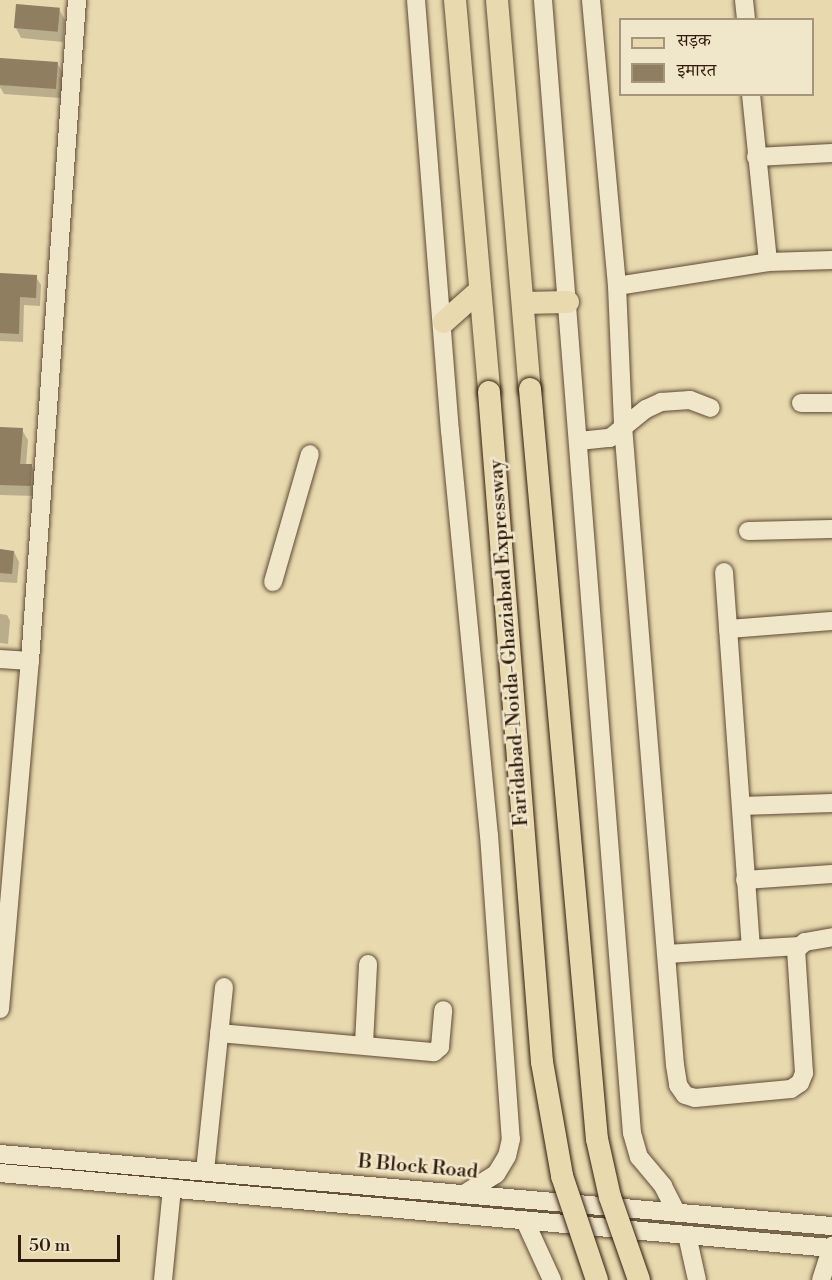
<!DOCTYPE html>
<html>
<head>
<meta charset="utf-8">
<style>
  body { margin:0 }
  #map { position:relative; width:832px; height:1280px; overflow:hidden; background:#e8d9ae; font-family:"Libre Bodoni","Noto Serif Devanagari",serif }
  div>[style] { position:absolute }
  .shadow>* { inset:0; background:#0003 }
  .building>* { inset:0; background:#907e60; transform-origin:0 0 }
  .roads { filter:drop-shadow(0 0 2px #5e4a34) drop-shadow(0 0 2px #5e4a34) }
  .minor>* { height:18px; margin:-9px; padding:0 9px; transform-origin:9px; border-radius:9px; background:#f0e6ca }
  .major>* { height:22px; margin:-11px; padding:0 11px; transform-origin:11px; border-radius:11px; background:#e8d9ae }
  .bridges { filter:drop-shadow(0 0 2px #301b0c) drop-shadow(0 0 2px #301b0c) }
  .major-bridge>* { height:22px; margin:-11px; padding:0 11px; transform-origin:11px; border-radius:11px; background:#e8d9ae }
  span { translate:-50% -50%; white-space:nowrap; text-align:center; line-height:1.15; -webkit-text-stroke:5px #f0e6ca; paint-order:stroke }
  .street-label { font-size:20px; color:#301b0c }
  .legend { position:absolute; left:619px; top:18px; width:195px; height:78px; box-sizing:border-box; background:#f0e6ca; border:2px solid #a3957e; margin:0; padding:8px 10px; list-style:none; font-size:18px; color:#301b0c }
  .legend li { display:flex; align-items:center; gap:12px; height:30px }
  .legend b { width:30px; border:2px solid #a3957e }
  .scale { position:absolute; left:18px; top:1235px; width:102px; height:27px; box-sizing:border-box; border:3px solid #301b0c; border-top:0; padding-left:8px; font-size:18px; line-height:21px; white-space:nowrap; color:#301b0c; -webkit-text-stroke:4px #f0e6ca; paint-order:stroke }
</style>
</head>
<body>
<div id="map">
  <div class="shadow">
    <div style="clip-path:polygon(59px 9px,65px 20px,63px 42px,21px 38px,16px 28px)"></div>
    <div style="clip-path:polygon(0 60px,57px 63px,63px 73px,61px 98px,4px 94px,0 87px)"></div>
    <div style="clip-path:polygon(0 275px,36px 277px,41px 285px,40px 306px,24px 305px,23px 342px,0 341px)"></div>
    <div style="clip-path:polygon(0 428px,22px 430px,28px 440px,26px 466px,32px 466px,37px 476px,36px 496px,0 495px)"></div>
    <div style="clip-path:polygon(0 551px,14px 552px,19px 562px,17px 583px,0 582px)"></div>
    <div style="clip-path:polygon(0 614px,7px 615px,10px 621px,8px 644px,0 643px)"></div>
  </div>
  <div class="building">
    <div style="left:16px;top:4px;width:44px;height:24px;rotate:5deg"></div>
    <div style="left:0;top:58px;width:58px;height:27px;rotate:4deg"></div>
    <div style="clip-path:polygon(0 273px,37px 275px,36px 298px,20px 297px,19px 334px,0 333px)"></div>
    <div style="clip-path:polygon(0 427px,23px 428px,20px 464px,32px 464px,31px 486px,0 485px)"></div>
    <div style="clip-path:polygon(0 549px,14px 551px,12px 574px,0 573px)"></div>
  </div>
  <div class="roads">
    <div class="minor">
      <div style="left:416px;top:0;width:432px;rotate:85.5deg"></div>
      <div style="left:450px;top:431px;width:406px;rotate:84.5deg"></div>
      <div style="left:489px;top:835px;width:305px;rotate:85.9deg"></div>
      <div style="left:511px;top:1139px;width:17px;rotate:103deg"></div>
      <div style="left:507px;top:1156px;width:21px;rotate:121deg"></div>
      <div style="left:496px;top:1174px;width:38px;rotate:148deg"></div>
      <div style="left:543px;top:0;width:1136px;rotate:85.51deg"></div>
      <div style="left:632px;top:1133px;width:25px;rotate:74deg"></div>
      <div style="left:639px;top:1157px;width:38px;rotate:50deg"></div>
      <div style="left:663px;top:1186px;width:29px;rotate:63deg"></div>
      <div style="left:591px;top:0;width:287px;rotate:84.8deg"></div>
      <div style="left:617px;top:286px;width:140px;rotate:87.5deg"></div>
      <div style="left:623px;top:426px;width:641px;rotate:85.35deg"></div>
      <div style="left:675px;top:1065px;width:20px;rotate:81deg"></div>
      <div style="left:678px;top:1085px;width:12px;rotate:55deg"></div>
      <div style="left:685px;top:1095px;width:10px;rotate:17deg"></div>
      <div style="left:695px;top:1098px;width:96px;rotate:-5.4deg"></div>
      <div style="left:791px;top:1089px;width:11px;rotate:-34deg"></div>
      <div style="left:800px;top:1083px;width:11px;rotate:-68deg"></div>
      <div style="left:804px;top:1073px;width:123px;rotate:-93.7deg"></div>
      <div style="left:796px;top:950px;width:12px;rotate:-42deg"></div>
      <div style="left:805px;top:942px;width:27px;rotate:-10deg"></div>
      <div style="left:744px;top:0;width:20px;rotate:84deg"></div>
      <div style="left:751px;top:94px;width:169px;rotate:84.2deg"></div>
      <div style="left:756px;top:157px;width:76px;rotate:-3deg"></div>
      <div style="left:617px;top:286px;width:153px;rotate:-9deg"></div>
      <div style="left:768px;top:262px;width:64px;rotate:-1.8deg"></div>
      <div style="left:801px;top:403px;width:31px"></div>
      <div style="left:579px;top:441px;width:31px;rotate:-6deg"></div>
      <div style="left:610px;top:438px;width:46px;rotate:-38.9deg"></div>
      <div style="left:646px;top:409px;width:17px;rotate:-25deg"></div>
      <div style="left:661px;top:402px;width:29px;rotate:-4deg"></div>
      <div style="left:690px;top:400px;width:22px;rotate:21deg"></div>
      <div style="left:748px;top:531px;width:84px;rotate:-1.4deg"></div>
      <div style="left:724px;top:572px;width:376px;rotate:85.9deg"></div>
      <div style="left:273px;top:582px;width:133px;rotate:-73.9deg"></div>
      <div style="left:728px;top:629px;width:104px;rotate:-4.4deg"></div>
      <div style="left:0;top:659px;width:30px;rotate:4deg"></div>
      <div style="left:741px;top:806px;width:91px;rotate:-1.9deg"></div>
      <div style="left:745px;top:880px;width:87px;rotate:-3.9deg"></div>
      <div style="left:667px;top:954px;width:132px;rotate:-3.5deg"></div>
      <div style="left:0;top:1009px;width:349px;rotate:-85.1deg"></div>
      <div style="left:30px;top:661px;width:663px;rotate:-85.93deg"></div>
      <div style="left:219px;top:1033px;width:216px;rotate:5.1deg"></div>
      <div style="left:434px;top:1052px;width:8px;rotate:-40deg"></div>
      <div style="left:440px;top:1047px;width:37px;rotate:-85deg"></div>
      <div style="left:364px;top:1044px;width:80px;rotate:-87.1deg"></div>
      <div style="left:0;top:1154px;width:835px;rotate:4.95deg"></div>
      <div style="left:205px;top:1171px;width:185px;rotate:-84.1deg"></div>
      <div style="left:0;top:1173px;width:834px;rotate:5.16deg"></div>
      <div style="left:525px;top:1221px;width:65px;rotate:65.4deg"></div>
      <div style="left:687px;top:1235px;width:46px;rotate:77.5deg"></div>
      <div style="left:163px;top:1280px;width:92px;rotate:-84.4deg"></div>
      <div style="left:821px;top:1280px;width:36px;rotate:-72deg"></div>
    </div>
    <div class="major">
      <div style="left:455px;top:0;width:393px;rotate:85deg"></div>
      <div style="left:497px;top:0;width:390px;rotate:85.2deg"></div>
      <div style="left:523px;top:303px;width:45px;rotate:-1.3deg"></div>
      <div style="left:444px;top:322px;width:48px;rotate:-41.6deg"></div>
    </div>
  </div>
  <div class="bridges">
    <div class="major-bridge">
      <div style="left:530px;top:389px;width:753px;rotate:84.9deg"></div>
      <div style="left:597px;top:1139px;width:59px;rotate:77.4deg"></div>
      <div style="left:610px;top:1197px;width:88px;rotate:70.7deg"></div>
      <div style="left:489px;top:392px;width:672px;rotate:85.48deg"></div>
      <div style="left:542px;top:1062px;width:116px;rotate:80deg"></div>
      <div style="left:562px;top:1176px;width:110px;rotate:71.4deg"></div>
    </div>
  </div>
  <div class="street-label">
    <span style="left:509px;top:643px;rotate:-94deg">Faridabad-Noida-Ghaziabad Expressway</span>
    <span style="left:418px;top:1167px;rotate:5deg">B Block Road</span>
  </div>
  <ul class="legend">
  <li><b style="height:8px;background:#e8d9ae"></b>सड़क</li>
  <li><b style="height:16px;background:#907e60"></b>इमारत</li>
  </ul>
  <div class="scale">50 m</div>
</div>
</body>
</html>
